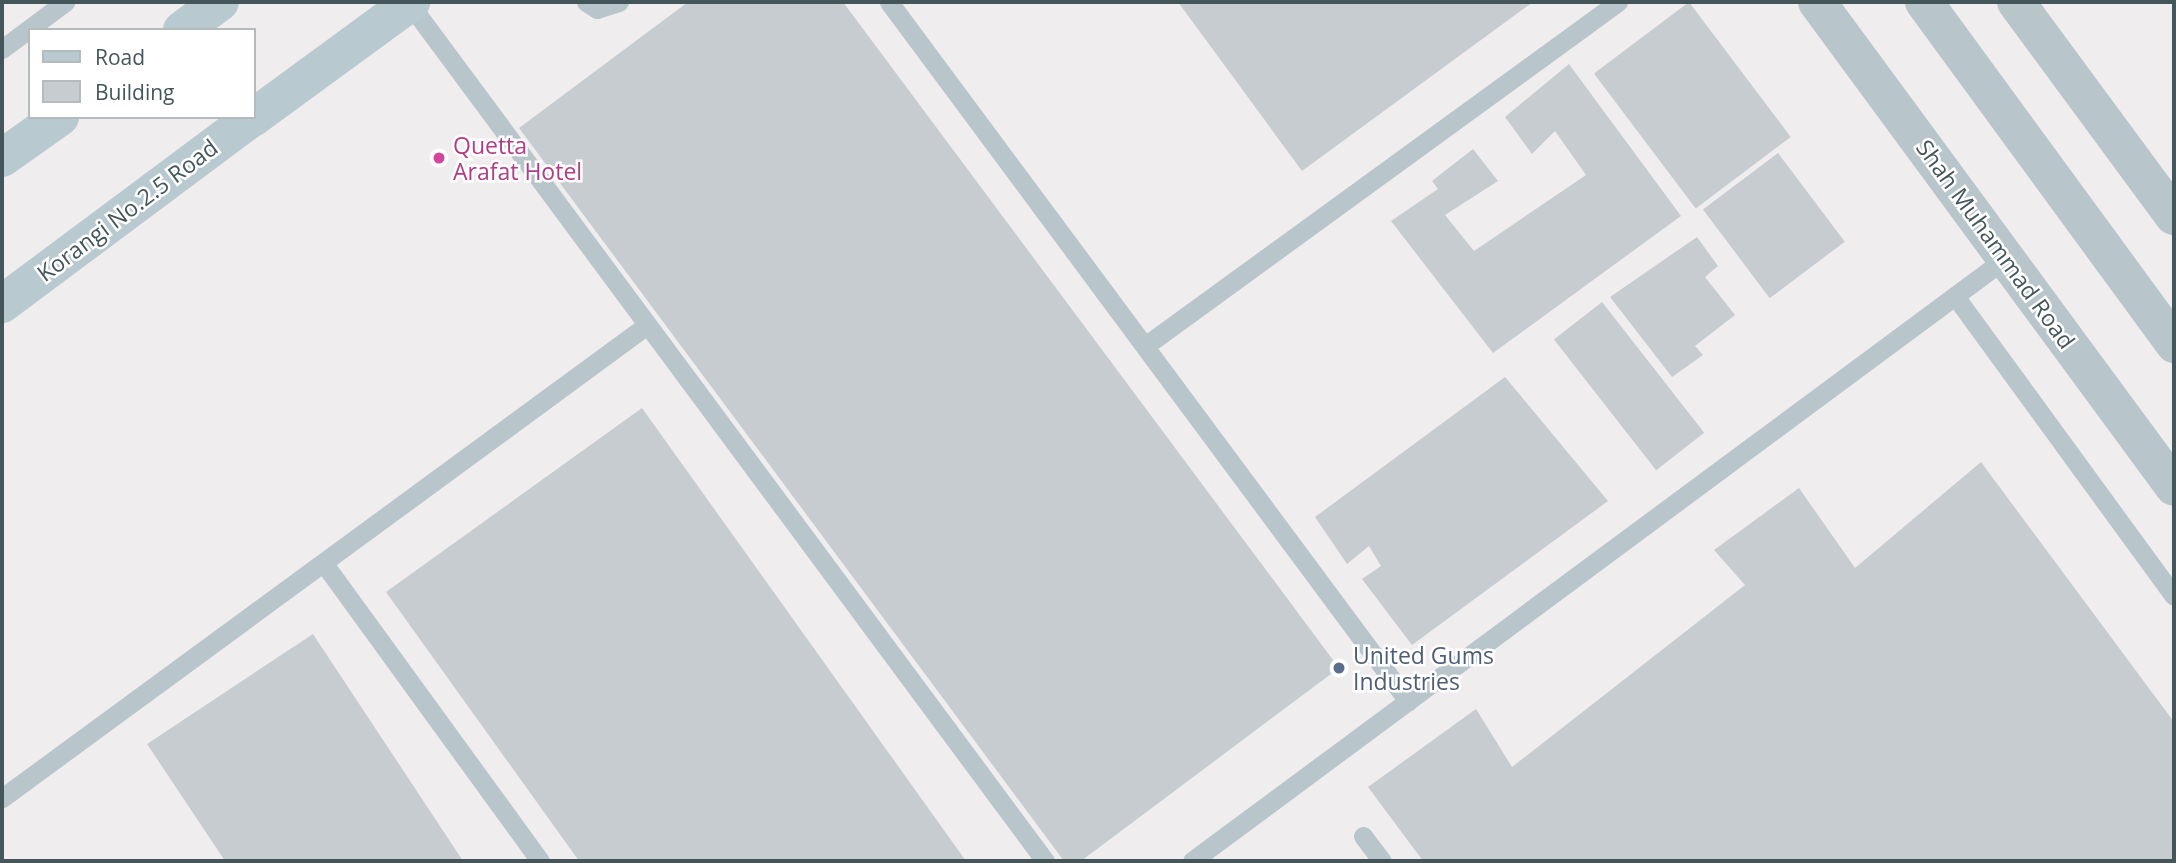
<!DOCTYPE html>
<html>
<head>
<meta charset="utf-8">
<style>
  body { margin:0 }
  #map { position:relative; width:2176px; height:863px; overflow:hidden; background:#f0edee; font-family:"Open Sans",sans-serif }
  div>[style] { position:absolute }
  .building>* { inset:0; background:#c7ccd0; transform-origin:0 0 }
  .service>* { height:19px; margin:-9.5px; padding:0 9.5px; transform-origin:9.5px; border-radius:9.5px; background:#b8c6cb }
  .minor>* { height:38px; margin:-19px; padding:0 19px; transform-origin:19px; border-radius:19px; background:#b8c6cb }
  .tertiary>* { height:38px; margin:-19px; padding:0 19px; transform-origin:19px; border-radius:19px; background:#b8c6cb }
  .secondary>* { height:38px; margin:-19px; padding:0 19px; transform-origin:19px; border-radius:19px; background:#b9c9d0 }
  .dots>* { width:19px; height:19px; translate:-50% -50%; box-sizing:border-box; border:4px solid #fff; border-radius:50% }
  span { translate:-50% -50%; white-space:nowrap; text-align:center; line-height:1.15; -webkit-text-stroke:5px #fff; paint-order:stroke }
  .hotel-label { font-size:23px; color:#b23c85 }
  .left { translate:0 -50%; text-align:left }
  .street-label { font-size:23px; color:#45565b }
  .service-label { font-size:23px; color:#4e5e75 }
  .frame { position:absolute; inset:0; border:4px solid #45565b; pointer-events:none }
  .legend { position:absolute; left:28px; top:28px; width:228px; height:91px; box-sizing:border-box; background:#fff; border:2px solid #b5bbbd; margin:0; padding:9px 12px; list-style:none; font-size:21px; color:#45565b }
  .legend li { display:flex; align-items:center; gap:14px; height:35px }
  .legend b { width:35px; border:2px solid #b5bbbd }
</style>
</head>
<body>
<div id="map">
  <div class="building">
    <div style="clip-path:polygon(688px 2px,843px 2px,1339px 668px,1081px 861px,1064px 861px,519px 128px)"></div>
    <div style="clip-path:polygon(1178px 2px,1533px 2px,1302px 171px)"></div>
    <div style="left:1689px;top:2px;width:169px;height:119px;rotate:53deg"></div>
    <div style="clip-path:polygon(1569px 64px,1681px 216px,1493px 353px,1391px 221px,1438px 189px,1432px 181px,1473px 149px,1498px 181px,1445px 215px,1474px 251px,1586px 175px,1555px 131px,1532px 154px,1505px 117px)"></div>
    <div style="left:1778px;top:153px;width:111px;height:94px;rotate:53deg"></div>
    <div style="clip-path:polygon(1697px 237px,1718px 266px,1705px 277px,1735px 315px,1695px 346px,1703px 355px,1672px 377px,1610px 297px)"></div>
    <div style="left:1602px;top:302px;width:166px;height:61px;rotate:52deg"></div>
    <div style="clip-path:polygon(1505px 377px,1608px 501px,1412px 645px,1362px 579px,1381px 566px,1369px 546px,1347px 564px,1315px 517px)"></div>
    <div style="clip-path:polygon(642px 408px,966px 861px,579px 861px,386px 592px)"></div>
    <div style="clip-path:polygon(1981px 462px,2174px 722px,2174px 861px,1423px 861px,1368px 787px,1476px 709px,1512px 767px,1745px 585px,1714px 550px,1799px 488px,1855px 568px)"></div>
    <div style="clip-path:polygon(313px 634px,463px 861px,225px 861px,147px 744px)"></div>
  </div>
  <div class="service">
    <div style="left:586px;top:2px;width:13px;rotate:32deg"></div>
    <div style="left:597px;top:9px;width:23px;rotate:-18deg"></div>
    <div style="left:889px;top:2px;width:871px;rotate:53.41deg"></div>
    <div style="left:409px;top:3px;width:1068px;rotate:53.45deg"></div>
    <div style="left:2px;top:49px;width:79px;rotate:-36.7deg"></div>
    <div style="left:1955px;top:296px;width:371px;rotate:53.9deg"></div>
    <div style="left:1145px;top:346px;width:585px;rotate:-36.03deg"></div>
    <div style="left:325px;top:565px;width:366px;rotate:54deg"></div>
    <div style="left:2px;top:798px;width:800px;rotate:-36.25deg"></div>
    <div style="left:1363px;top:836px;width:31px;rotate:53deg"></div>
    <div style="left:1192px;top:861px;width:1013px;rotate:-36.53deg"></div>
  </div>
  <div class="minor">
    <div style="left:2016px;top:2px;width:266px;rotate:53.6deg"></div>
  </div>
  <div class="tertiary">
    <div style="left:1817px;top:2px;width:602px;rotate:53.64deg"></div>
    <div style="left:1924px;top:2px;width:424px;rotate:53.8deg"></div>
  </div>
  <div class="secondary">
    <div style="left:182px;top:30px;width:47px;rotate:-36.4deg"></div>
    <div style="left:254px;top:117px;width:195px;rotate:-36.2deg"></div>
    <div style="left:2px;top:158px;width:71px;rotate:-35.3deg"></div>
    <div style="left:2px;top:304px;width:313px;rotate:-36.7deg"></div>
  </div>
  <div class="dots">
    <div style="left:439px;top:158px;background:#d1479c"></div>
    <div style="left:1339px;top:668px;background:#5c6f8a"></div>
  </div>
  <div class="hotel-label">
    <span class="left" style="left:453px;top:158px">Quetta<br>Arafat Hotel</span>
  </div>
  <div class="street-label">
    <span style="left:127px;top:210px;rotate:-37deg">Korangi No.2.5 Road</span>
    <span style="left:1996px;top:244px;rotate:54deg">Shah Muhammad Road</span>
  </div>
  <div class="service-label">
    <span class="left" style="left:1353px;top:668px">United Gums<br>Industries</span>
  </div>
  <div class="frame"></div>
  <ul class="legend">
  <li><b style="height:9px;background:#b9c9d0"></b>Road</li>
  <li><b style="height:19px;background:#c7ccd0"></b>Building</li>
  </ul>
</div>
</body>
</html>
